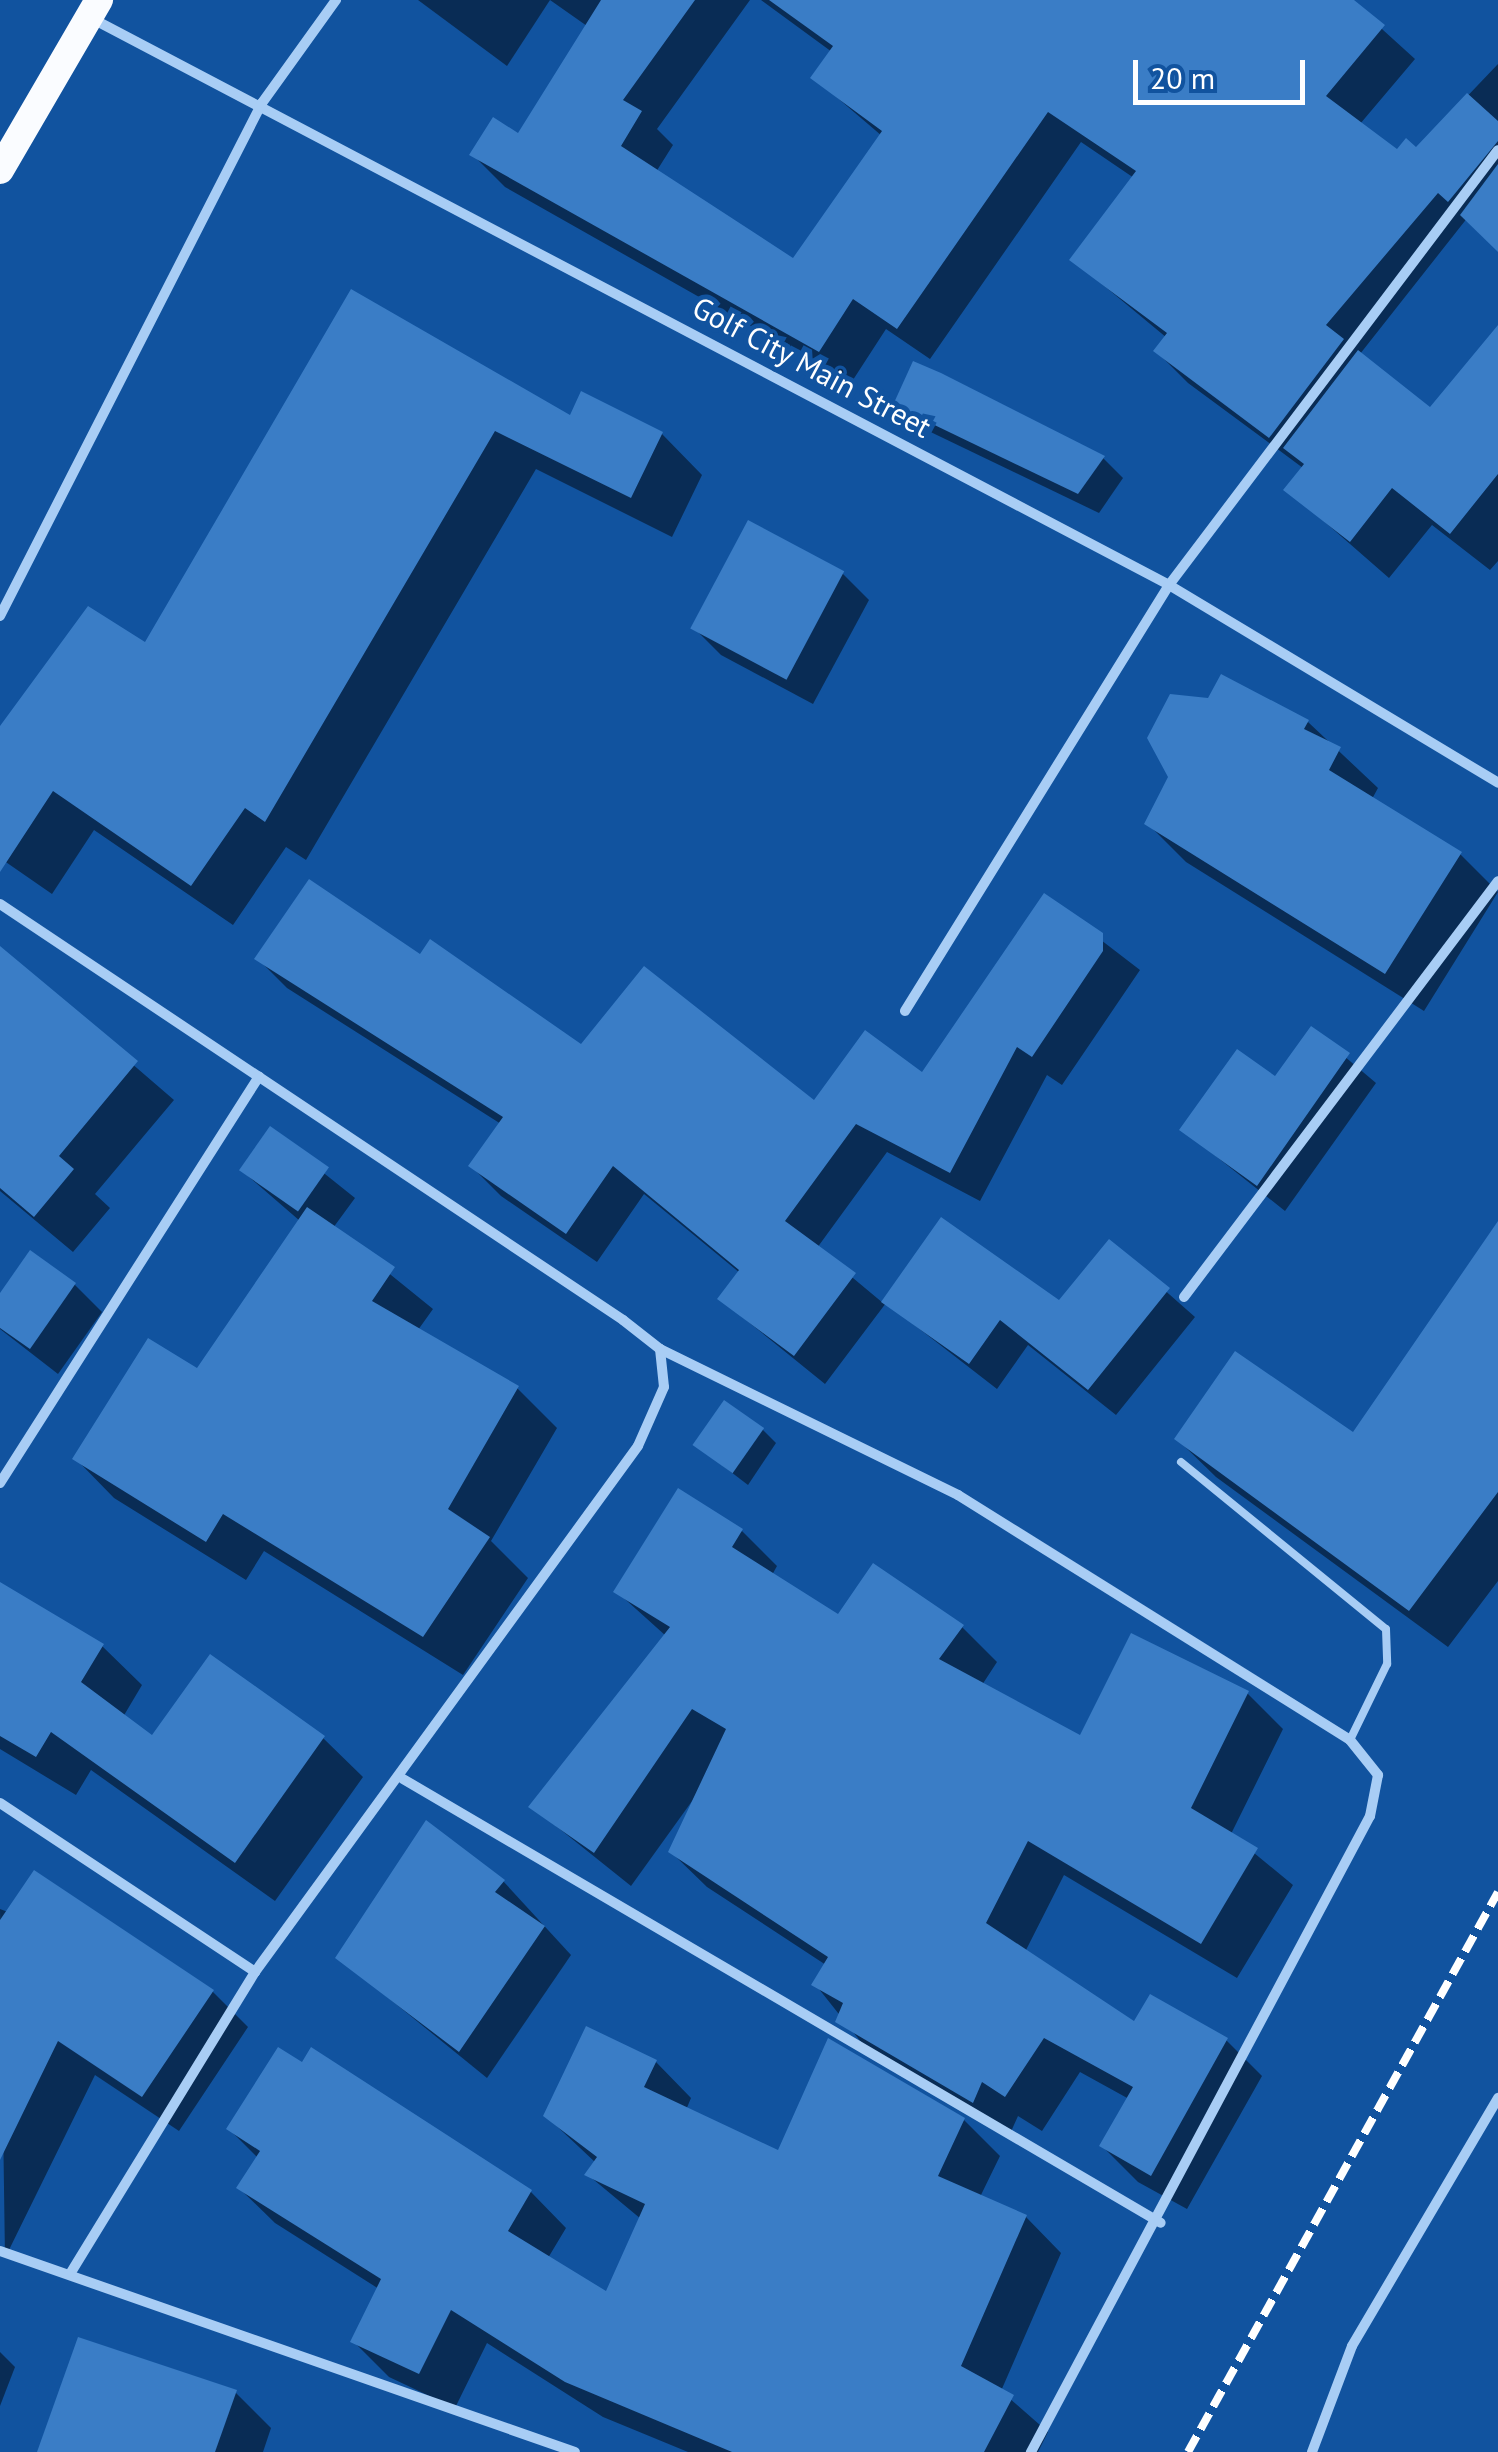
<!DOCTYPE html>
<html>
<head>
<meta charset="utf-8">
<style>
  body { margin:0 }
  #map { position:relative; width:1498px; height:2452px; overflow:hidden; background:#11539f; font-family:"PT Sans",sans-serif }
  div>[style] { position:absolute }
  .shadow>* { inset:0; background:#0007 }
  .building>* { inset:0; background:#3a7dc6; transform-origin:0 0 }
  .service>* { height:8px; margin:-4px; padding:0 4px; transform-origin:4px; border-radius:4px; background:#a8cdf5 }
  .minor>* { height:10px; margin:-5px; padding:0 5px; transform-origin:5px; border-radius:5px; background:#a8cdf5 }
  .trunk>* { height:28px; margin:-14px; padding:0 14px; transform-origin:14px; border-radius:14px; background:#fafcff }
  .rail>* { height:8px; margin-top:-4px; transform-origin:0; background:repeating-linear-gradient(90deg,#fff 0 18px,transparent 0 26px) }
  span { translate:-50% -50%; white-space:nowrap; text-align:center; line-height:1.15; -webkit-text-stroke:10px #11539f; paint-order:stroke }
  .street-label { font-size:30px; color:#fff }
  .scale { position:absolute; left:1133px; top:60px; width:172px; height:45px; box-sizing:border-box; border:5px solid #fff; border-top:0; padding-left:12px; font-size:30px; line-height:35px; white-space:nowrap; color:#fff; -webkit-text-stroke:8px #11539f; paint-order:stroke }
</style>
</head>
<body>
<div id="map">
  <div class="shadow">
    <div style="clip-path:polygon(418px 0,550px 0,507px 66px)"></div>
    <div style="clip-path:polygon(550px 0,750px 0,657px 129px,673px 145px,656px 172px,793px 261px,882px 136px,813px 77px,832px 52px,761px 0,1350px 0,1415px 59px,1360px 124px,1398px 152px,1416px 150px,1498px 64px,1498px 179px,1360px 354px,1431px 410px,1498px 329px,1498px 561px,1490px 570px,1432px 525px,1389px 578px,1287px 489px,1303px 468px,1188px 383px,1156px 351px,1167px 338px,1073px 260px,1134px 178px,1081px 142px,930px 359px,886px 329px,851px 383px,505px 187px,473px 155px,519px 137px,587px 26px)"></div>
    <div style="clip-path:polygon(352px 292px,571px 418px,662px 434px,702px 475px,672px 537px,536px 469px,306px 860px,286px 847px,233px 925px,94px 830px,52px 894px,0 858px,0 734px,146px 646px)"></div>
    <div style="clip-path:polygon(896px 405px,1103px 458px,1123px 478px,1099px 513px,916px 425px)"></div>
    <div style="clip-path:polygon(842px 573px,869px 600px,813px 704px,721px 655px,694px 628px)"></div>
    <div style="clip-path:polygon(1308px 722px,1378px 788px,1372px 799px,1460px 854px,1498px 892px,1424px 1011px,1186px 862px,1147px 823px)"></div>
    <div style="clip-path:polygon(309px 883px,420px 958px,431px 942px,581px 1047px,644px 969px,814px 1104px,866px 1034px,922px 1076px,1045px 897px,1140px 970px,1062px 1085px,1047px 1075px,980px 1201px,887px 1152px,817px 1248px,883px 1303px,941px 1220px,1060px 1304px,1110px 1242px,1195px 1317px,1116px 1415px,1028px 1345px,997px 1389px,886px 1303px,825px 1384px,720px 1299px,740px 1273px,644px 1194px,597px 1262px,501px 1196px,471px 1166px,501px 1124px,287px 988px,258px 959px)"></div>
    <div style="clip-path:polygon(0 950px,174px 1100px,95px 1194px,110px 1208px,73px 1252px,0 1191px)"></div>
    <div style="clip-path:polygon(1312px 1029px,1376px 1083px,1285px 1211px,1183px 1130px,1276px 1080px)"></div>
    <div style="clip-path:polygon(270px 1130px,355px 1198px,333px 1228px,433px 1309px,418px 1330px,517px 1388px,557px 1428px,491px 1541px,528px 1578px,463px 1675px,264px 1551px,246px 1580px,114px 1498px,75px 1458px,198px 1371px,300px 1221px,241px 1170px)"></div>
    <div style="clip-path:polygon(1498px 1251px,1498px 1581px,1448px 1647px,1216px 1477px,1177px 1439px,1353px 1436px)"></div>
    <div style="clip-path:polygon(74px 1284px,102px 1312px,58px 1374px,0 1329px,0 1297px)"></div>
    <div style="clip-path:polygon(763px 1430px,776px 1443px,748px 1485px,697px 1446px)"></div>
    <div style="clip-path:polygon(742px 1531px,777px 1566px,772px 1575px,839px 1617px,962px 1627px,997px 1662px,982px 1685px,1081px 1738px,1247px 1693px,1283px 1729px,1231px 1834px,1293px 1885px,1237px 1978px,1064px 1875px,1025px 1952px,1135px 2024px,1226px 2040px,1262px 2076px,1187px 2209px,1138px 2182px,1102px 2146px,1129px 2099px,1080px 2072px,1042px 2131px,1018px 2116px,1009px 2136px,873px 2057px,815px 1984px,826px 1965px,707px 1887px,671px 1852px,700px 1790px,631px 1886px,531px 1806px,666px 1636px,616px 1591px)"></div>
    <div style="clip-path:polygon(0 1584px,102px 1646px,142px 1685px,123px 1717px,153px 1738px,323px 1738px,363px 1777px,275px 1901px,91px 1770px,76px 1795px,0 1749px)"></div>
    <div style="clip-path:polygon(503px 1881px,571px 1955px,487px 2078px,338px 1957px)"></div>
    <div style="clip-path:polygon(0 1909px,212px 1991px,248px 2027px,179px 2131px,95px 2075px,5px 2258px)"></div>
    <div style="clip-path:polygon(656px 2062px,691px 2098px,686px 2110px,779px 2153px,964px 2120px,1000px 2156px,980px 2197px,1026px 2217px,1061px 2253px,1001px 2391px,1048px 2432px,1038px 2452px,688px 2452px,603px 2417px,487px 2343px,455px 2408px,389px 2377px,353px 2341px,379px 2289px,275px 2223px,239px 2188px,258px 2158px,229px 2129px,531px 2192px,566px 2228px,548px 2258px,607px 2294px,641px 2219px,588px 2175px,596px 2163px,546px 2116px)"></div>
    <div style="clip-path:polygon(0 2352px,15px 2367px,0 2406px)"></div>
    <div style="clip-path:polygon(235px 2392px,271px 2428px,263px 2452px,40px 2452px)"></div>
  </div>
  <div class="building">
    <div style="clip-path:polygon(601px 0,695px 0,623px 100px,642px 111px,621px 146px,793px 258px,882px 131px,810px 78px,833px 46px,769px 0,1354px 0,1385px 25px,1326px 96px,1397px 149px,1406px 138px,1416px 147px,1467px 93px,1498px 121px,1498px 141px,1448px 202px,1438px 193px,1326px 325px,1344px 339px,1269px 438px,1153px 351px,1167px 333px,1069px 260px,1136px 171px,1048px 112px,897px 329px,853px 299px,819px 352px,469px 155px,493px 117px,518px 133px)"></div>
    <div style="clip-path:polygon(1498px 164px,1498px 252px,1460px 215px)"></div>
    <div style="clip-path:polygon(351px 289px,570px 415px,581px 391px,663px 432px,631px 498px,495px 431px,265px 822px,245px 808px,191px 886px,53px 791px,0 872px,0 726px,88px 606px,145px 642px)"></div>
    <div style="clip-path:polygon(1498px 325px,1498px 474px,1450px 534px,1392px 488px,1350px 542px,1283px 490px,1304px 464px,1283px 448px,1358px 350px,1430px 407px)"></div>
    <div style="clip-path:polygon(913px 361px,941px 373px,1105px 456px,1078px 494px,893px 405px)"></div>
    <div style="left:748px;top:520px;width:109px;height:123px;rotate:28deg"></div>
    <div style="clip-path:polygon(1221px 674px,1309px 720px,1304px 729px,1341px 747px,1329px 770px,1462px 852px,1385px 974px,1144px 824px,1168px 777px,1147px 738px,1170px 694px,1208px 698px)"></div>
    <div style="clip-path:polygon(309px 879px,420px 954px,430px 939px,581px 1044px,644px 966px,814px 1100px,865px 1030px,922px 1072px,1044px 893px,1103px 933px,1103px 951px,1032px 1057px,1017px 1047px,950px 1173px,856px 1124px,785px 1221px,856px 1273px,794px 1356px,717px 1299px,739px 1270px,613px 1166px,566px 1234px,468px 1166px,503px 1117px,254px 959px)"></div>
    <div style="clip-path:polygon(0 946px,138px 1061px,59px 1156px,74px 1169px,34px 1217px,0 1188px)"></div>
    <div style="clip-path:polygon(1311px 1026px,1350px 1053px,1257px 1186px,1179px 1130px,1237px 1049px,1275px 1076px)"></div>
    <div style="left:270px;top:1126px;width:72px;height:54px;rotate:35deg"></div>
    <div style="clip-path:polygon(307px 1207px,395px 1267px,372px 1301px,519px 1386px,448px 1509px,490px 1537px,423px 1637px,223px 1514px,206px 1542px,72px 1459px,148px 1338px,197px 1368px)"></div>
    <div style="clip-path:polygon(941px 1217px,1059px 1300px,1109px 1239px,1170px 1288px,1088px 1390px,1000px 1320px,969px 1364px,881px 1302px)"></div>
    <div style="clip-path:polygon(1498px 1221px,1498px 1492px,1409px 1611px,1174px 1439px,1235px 1351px,1353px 1432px)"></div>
    <div style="clip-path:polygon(30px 1250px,76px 1283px,30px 1349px,0 1328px,0 1293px)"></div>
    <div style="left:724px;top:1400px;width:49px;height:55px;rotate:35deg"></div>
    <div style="clip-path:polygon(678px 1488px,743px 1529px,732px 1547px,838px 1614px,873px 1563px,964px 1625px,939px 1659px,1080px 1735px,1131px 1633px,1249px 1691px,1191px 1808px,1258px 1848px,1201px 1944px,1028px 1841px,986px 1923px,1134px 2021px,1150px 1994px,1228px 2038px,1151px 2176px,1099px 2146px,1133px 2087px,1044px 2038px,1005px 2097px,982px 2082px,973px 2103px,835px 2022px,843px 2003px,811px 1985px,828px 1957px,668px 1852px,726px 1729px,692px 1709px,594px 1853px,528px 1807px,670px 1627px,613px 1592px)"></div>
    <div style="clip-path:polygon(0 1582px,104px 1644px,81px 1682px,152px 1735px,210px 1654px,325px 1736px,235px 1863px,51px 1732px,36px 1757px,0 1736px)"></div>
    <div style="clip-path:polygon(426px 1820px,505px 1880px,495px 1892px,545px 1926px,459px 2052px,335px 1958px)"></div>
    <div style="clip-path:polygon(34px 1870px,214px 1990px,142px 2097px,58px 2041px,0 2160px,0 1920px)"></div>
    <div style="clip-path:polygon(586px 2026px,657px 2060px,644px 2087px,778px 2150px,828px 2038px,965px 2118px,938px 2176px,1027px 2215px,961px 2366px,1014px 2395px,984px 2452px,732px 2452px,565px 2382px,451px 2310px,419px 2374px,350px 2342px,381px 2279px,236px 2188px,260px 2151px,226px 2129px,278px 2047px,302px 2062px,311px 2047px,532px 2190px,508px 2231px,606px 2291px,645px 2204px,584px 2175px,597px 2157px,543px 2116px)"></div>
    <div style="clip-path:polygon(78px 2337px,237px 2390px,215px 2452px,37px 2452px)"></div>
  </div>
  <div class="service">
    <div style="left:1181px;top:1462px;width:264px;rotate:39.2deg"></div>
    <div style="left:1386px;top:1629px;width:35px;rotate:88deg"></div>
    <div style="left:1387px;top:1664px;width:85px;rotate:116deg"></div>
  </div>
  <div class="minor">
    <div style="left:91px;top:18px;width:1218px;rotate:27.74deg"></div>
    <div style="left:1169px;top:585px;width:384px;rotate:31deg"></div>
    <div style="left:0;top:616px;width:576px;rotate:-62.95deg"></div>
    <div style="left:262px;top:103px;width:127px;rotate:-54.3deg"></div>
    <div style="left:0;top:904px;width:749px;rotate:33.73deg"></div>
    <div style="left:623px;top:1320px;width:47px;rotate:38.1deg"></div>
    <div style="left:660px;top:1349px;width:38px;rotate:84deg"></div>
    <div style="left:664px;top:1387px;width:64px;rotate:113.8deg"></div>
    <div style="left:638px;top:1446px;width:651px;rotate:126.06deg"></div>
    <div style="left:255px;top:1972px;width:351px;rotate:121.5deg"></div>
    <div style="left:905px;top:1011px;width:501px;rotate:-58.21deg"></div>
    <div style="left:1169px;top:585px;width:545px;rotate:-52.9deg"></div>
    <div style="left:1184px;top:1297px;width:521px;rotate:-52.95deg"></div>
    <div style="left:660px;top:1349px;width:332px;rotate:26.1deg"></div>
    <div style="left:958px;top:1495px;width:462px;rotate:32deg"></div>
    <div style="left:1350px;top:1740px;width:45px;rotate:51.3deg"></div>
    <div style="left:1378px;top:1775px;width:42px;rotate:101deg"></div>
    <div style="left:1370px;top:1816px;width:721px;rotate:118.06deg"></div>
    <div style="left:0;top:1483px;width:482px;rotate:-57.5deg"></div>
    <div style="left:403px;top:1779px;width:878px;rotate:30.36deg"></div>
    <div style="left:0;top:1803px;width:306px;rotate:33.5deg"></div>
    <div style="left:0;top:2251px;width:609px;rotate:19.27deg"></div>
    <div style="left:1312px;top:2452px;width:113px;rotate:-69.3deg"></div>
    <div style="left:1352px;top:2346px;width:288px;rotate:-59.5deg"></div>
  </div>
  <div class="trunk">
    <div style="left:0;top:170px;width:197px;rotate:-59.8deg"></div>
  </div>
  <div class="rail">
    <div style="left:1188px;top:2452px;width:640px;rotate:-61.03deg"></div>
  </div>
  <div class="street-label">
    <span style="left:812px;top:367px;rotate:28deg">Golf City Main Street</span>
  </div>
  <div class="scale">20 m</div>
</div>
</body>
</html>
